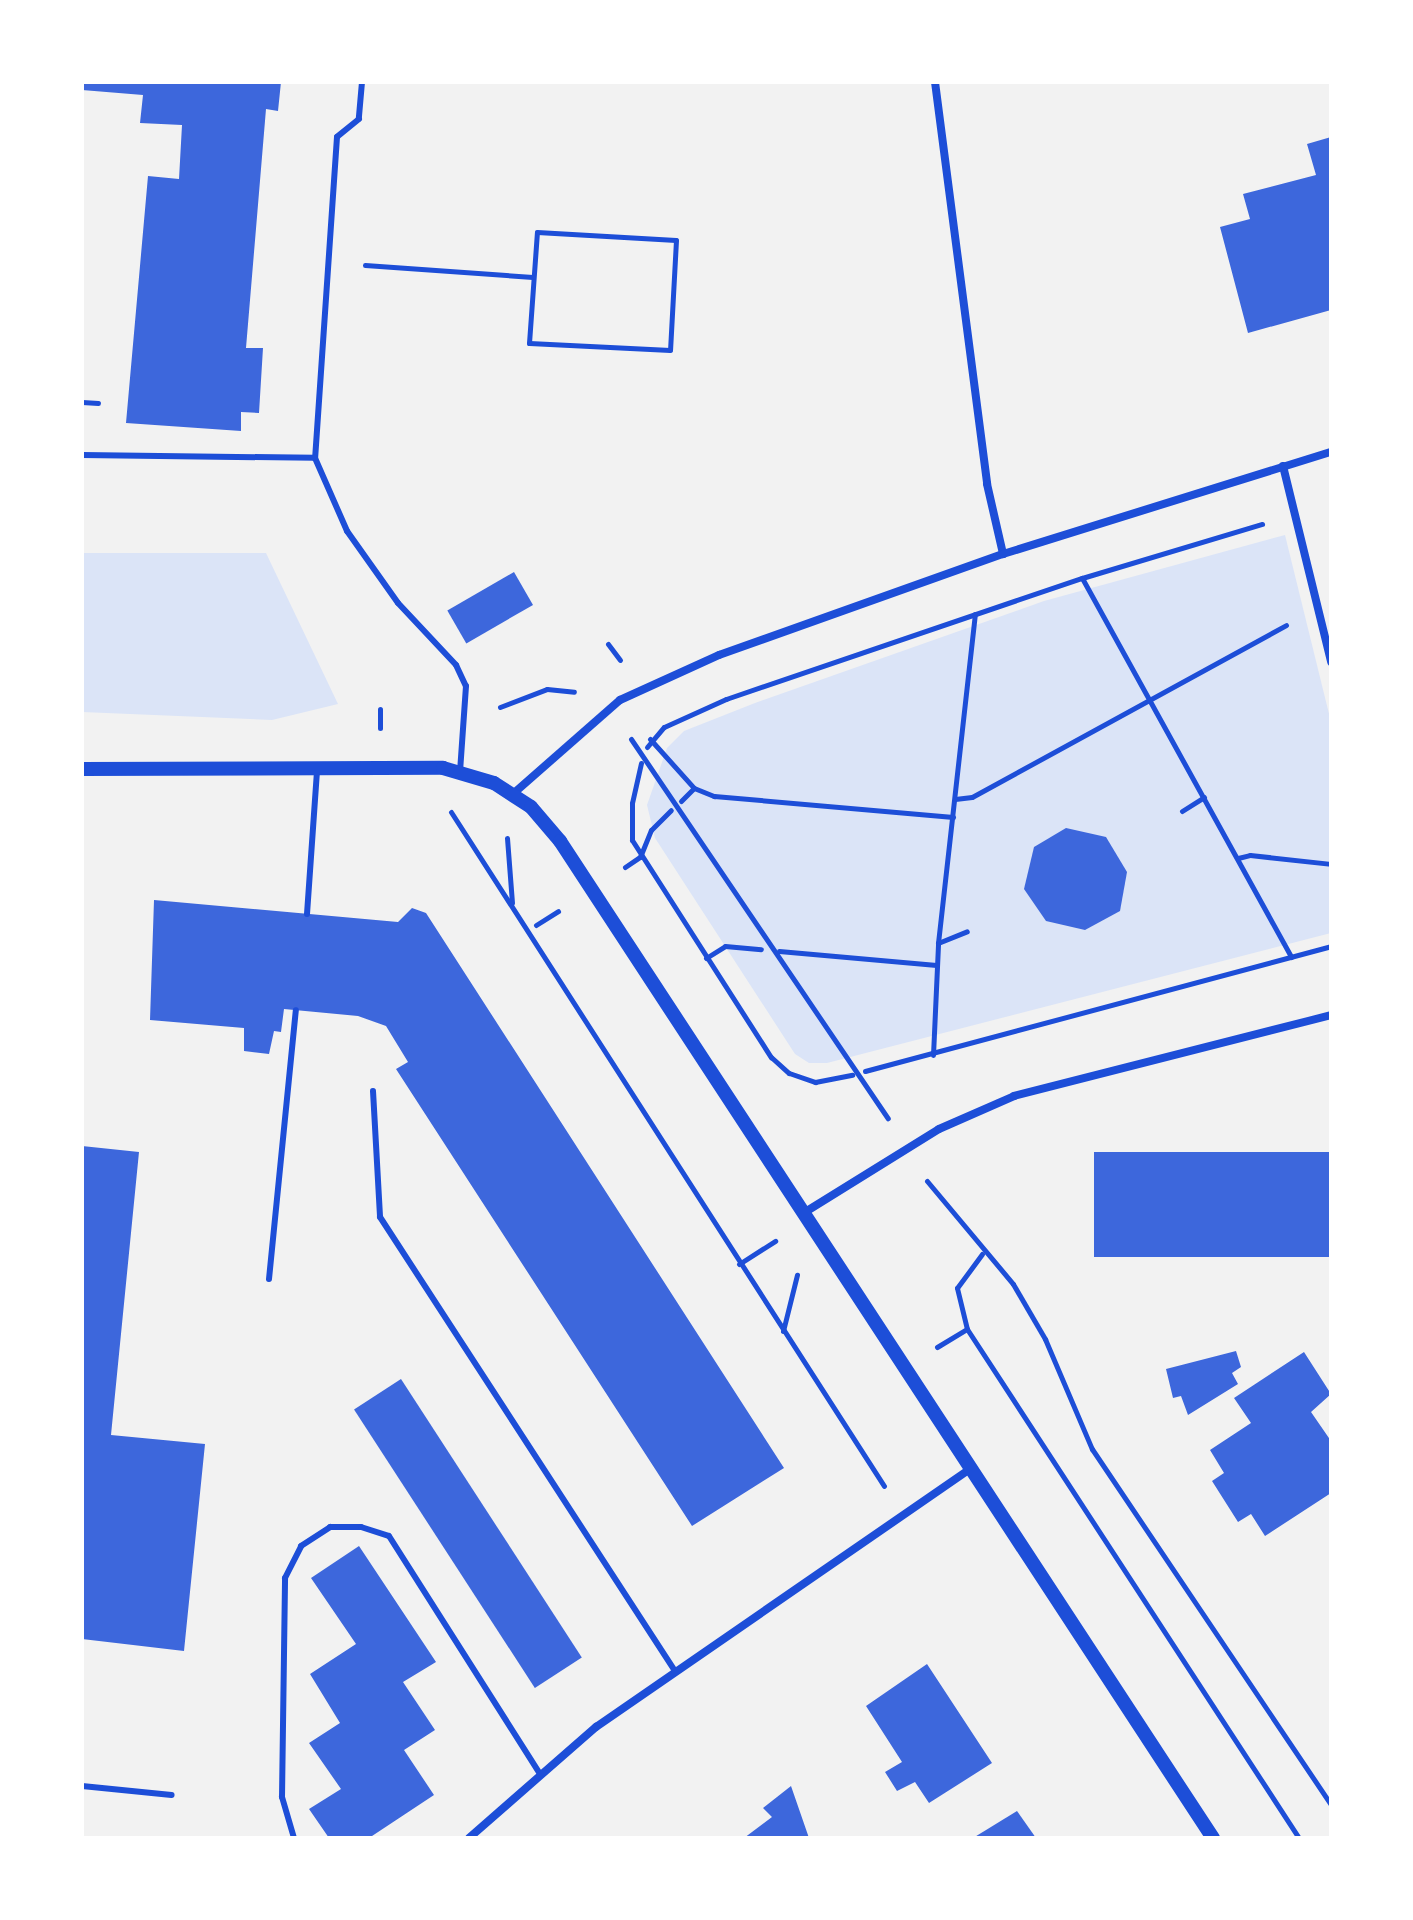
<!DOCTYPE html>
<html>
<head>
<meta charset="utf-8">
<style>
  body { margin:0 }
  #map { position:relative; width:1413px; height:1920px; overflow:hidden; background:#f2f2f2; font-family:"Zilla Slab",serif }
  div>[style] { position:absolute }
  .green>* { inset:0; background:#dbe4f7 }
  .building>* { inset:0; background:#3d67dc; transform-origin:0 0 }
  .path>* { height:5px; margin:-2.5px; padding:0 2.5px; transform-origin:2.5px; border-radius:2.5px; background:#1d4ed8 }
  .service>* { height:6px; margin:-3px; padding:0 3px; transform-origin:3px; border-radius:3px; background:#1d4ed8 }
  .minor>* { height:8px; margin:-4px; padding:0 4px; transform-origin:4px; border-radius:4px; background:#1d4ed8 }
  .tertiary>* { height:14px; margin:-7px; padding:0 7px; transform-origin:7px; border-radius:7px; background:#1d4ed8 }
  span { translate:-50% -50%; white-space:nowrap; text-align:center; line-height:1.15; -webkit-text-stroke:8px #fff; paint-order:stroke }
  .frame { position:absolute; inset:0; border:84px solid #fff; pointer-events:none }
</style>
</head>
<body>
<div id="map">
  <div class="green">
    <div style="clip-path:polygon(1285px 535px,1331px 722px,1331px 933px,827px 1063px,809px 1063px,795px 1054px,655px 838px,647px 805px,667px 748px,684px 731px,755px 703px,1044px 601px)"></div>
    <div style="clip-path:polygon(82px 553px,266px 553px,338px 704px,272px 720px,82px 712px)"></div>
  </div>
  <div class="building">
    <div style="clip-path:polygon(82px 82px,281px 82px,278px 111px,266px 109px,246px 348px,263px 348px,259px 413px,241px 412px,241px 431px,126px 423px,148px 176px,179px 179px,182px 125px,140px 123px,143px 95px,82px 90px)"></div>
    <div style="clip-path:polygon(1331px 137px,1331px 310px,1248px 333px,1220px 227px,1250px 219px,1243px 194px,1316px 175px,1307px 144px)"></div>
    <div style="left:514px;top:572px;width:38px;height:77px;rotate:60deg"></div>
    <div style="clip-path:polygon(1066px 828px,1106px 837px,1127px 872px,1120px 911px,1085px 930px,1046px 921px,1024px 889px,1034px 847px)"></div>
    <div style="clip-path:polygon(154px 900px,398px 922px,412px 908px,426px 913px,784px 1468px,692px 1526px,396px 1069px,408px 1062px,386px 1026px,358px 1016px,284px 1009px,281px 1032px,274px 1031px,269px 1054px,244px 1051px,244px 1028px,150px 1020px)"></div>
    <div style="clip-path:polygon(82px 1146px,139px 1152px,111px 1435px,205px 1444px,184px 1651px,82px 1639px)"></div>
    <div style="left:1331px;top:1152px;width:105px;height:237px;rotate:90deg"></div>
    <div style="clip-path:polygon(1236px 1351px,1241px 1367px,1232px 1373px,1238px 1384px,1188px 1415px,1181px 1396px,1173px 1398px,1166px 1369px)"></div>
    <div style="clip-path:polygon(1304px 1352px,1331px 1394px,1311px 1412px,1331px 1441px,1331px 1493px,1265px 1536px,1251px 1514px,1238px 1522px,1212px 1481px,1224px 1473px,1210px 1450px,1251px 1423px,1234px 1398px)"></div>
    <div style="left:401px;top:1379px;width:332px;height:56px;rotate:57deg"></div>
    <div style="clip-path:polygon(359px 1546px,436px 1662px,403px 1682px,435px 1730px,404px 1750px,434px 1795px,369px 1838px,329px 1838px,309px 1809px,341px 1789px,309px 1743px,340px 1723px,310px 1674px,356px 1644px,311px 1578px)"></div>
    <div style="clip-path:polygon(927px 1664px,992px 1763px,929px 1803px,915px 1782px,897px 1791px,885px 1772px,902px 1762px,866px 1706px)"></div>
    <div style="clip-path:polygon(791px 1786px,809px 1838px,744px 1838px,772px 1817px,763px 1808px)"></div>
    <div style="clip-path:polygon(1017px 1811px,1036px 1838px,973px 1838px)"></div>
  </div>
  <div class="path">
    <div style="left:537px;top:232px;width:139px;rotate:3.3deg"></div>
    <div style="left:676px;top:240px;width:110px;rotate:93.1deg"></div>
    <div style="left:670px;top:350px;width:141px;rotate:-177.2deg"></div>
    <div style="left:529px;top:343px;width:111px;rotate:-85.9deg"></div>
    <div style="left:365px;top:265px;width:168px;rotate:4.1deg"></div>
    <div style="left:82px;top:402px;width:16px;rotate:4deg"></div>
    <div style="left:1082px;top:578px;width:433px;rotate:61.1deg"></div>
    <div style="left:608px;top:644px;width:20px;rotate:53deg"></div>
    <div style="left:500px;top:707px;width:50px;rotate:-21deg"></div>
    <div style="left:547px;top:689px;width:27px;rotate:6deg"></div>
    <div style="left:380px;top:709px;width:19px;rotate:90deg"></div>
    <div style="left:631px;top:739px;width:458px;rotate:55.9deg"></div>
    <div style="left:650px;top:739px;width:66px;rotate:48.1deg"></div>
    <div style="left:694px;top:788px;width:22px;rotate:22deg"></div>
    <div style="left:714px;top:796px;width:240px;rotate:5deg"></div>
    <div style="left:647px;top:747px;width:26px;rotate:-50deg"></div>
    <div style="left:664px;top:727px;width:68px;rotate:-24.3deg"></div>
    <div style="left:726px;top:699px;width:376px;rotate:-18.8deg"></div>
    <div style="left:1082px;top:578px;width:188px;rotate:-16.7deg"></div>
    <div style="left:641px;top:763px;width:41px;rotate:102.7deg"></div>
    <div style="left:632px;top:803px;width:37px;rotate:90deg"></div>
    <div style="left:632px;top:840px;width:258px;rotate:57.4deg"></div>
    <div style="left:771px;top:1057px;width:24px;rotate:42deg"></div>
    <div style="left:789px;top:1073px;width:28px;rotate:19deg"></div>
    <div style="left:815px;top:1082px;width:38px;rotate:-11deg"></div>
    <div style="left:955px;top:799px;width:17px;rotate:-7deg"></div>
    <div style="left:972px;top:797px;width:358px;rotate:-28.7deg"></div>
    <div style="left:681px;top:801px;width:18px;rotate:-45deg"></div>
    <div style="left:1182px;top:811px;width:26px;rotate:-32deg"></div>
    <div style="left:451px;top:812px;width:801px;rotate:57.28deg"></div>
    <div style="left:507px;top:838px;width:65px;rotate:85.6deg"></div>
    <div style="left:1238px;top:858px;width:12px;rotate:-14deg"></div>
    <div style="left:1250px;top:855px;width:81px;rotate:6.3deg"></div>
    <div style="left:625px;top:867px;width:18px;rotate:-34deg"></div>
    <div style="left:640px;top:857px;width:29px;rotate:-68deg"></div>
    <div style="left:651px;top:830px;width:28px;rotate:-45deg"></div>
    <div style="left:536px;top:925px;width:26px;rotate:-32deg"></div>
    <div style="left:938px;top:943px;width:31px;rotate:-22deg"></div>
    <div style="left:779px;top:951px;width:158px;rotate:5.1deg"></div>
    <div style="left:706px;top:958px;width:22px;rotate:-32deg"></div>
    <div style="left:725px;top:946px;width:36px;rotate:5deg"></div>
    <div style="left:933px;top:1055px;width:112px;rotate:-87.4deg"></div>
    <div style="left:938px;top:943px;width:331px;rotate:-83.6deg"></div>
    <div style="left:865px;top:1071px;width:482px;rotate:-15deg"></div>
    <div style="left:927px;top:1181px;width:134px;rotate:50.1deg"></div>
    <div style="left:1013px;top:1284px;width:64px;rotate:59.8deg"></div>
    <div style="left:1045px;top:1339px;width:120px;rotate:66.9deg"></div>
    <div style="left:1092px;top:1449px;width:429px;rotate:56.1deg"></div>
    <div style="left:982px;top:1254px;width:42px;rotate:126.3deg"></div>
    <div style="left:957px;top:1288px;width:42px;rotate:76.3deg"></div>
    <div style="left:967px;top:1329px;width:608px;rotate:56.89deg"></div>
    <div style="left:739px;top:1264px;width:43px;rotate:-32.6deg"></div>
    <div style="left:783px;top:1331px;width:58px;rotate:-76deg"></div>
    <div style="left:937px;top:1347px;width:35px;rotate:-31deg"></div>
  </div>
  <div class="service">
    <div style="left:362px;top:82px;width:37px;rotate:95deg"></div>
    <div style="left:359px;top:119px;width:28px;rotate:141deg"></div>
    <div style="left:337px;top:137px;width:322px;rotate:93.9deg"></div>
    <div style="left:315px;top:458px;width:80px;rotate:66.3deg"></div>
    <div style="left:347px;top:531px;width:88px;rotate:54.7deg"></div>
    <div style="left:398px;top:603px;width:85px;rotate:46.9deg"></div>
    <div style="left:456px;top:665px;width:23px;rotate:65deg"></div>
    <div style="left:466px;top:686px;width:85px;rotate:94deg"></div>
    <div style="left:82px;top:455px;width:233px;rotate:0.7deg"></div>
    <div style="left:307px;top:914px;width:144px;rotate:-86deg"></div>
    <div style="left:373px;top:1091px;width:126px;rotate:86.8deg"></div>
    <div style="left:380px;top:1217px;width:541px;rotate:56.99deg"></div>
    <div style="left:269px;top:1279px;width:270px;rotate:-84.3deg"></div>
    <div style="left:82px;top:1786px;width:90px;rotate:5.7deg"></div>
    <div style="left:294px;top:1838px;width:43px;rotate:-106.3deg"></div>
    <div style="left:282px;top:1797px;width:219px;rotate:-89.2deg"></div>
    <div style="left:285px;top:1578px;width:36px;rotate:-63deg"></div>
    <div style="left:301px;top:1546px;width:35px;rotate:-33deg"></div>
    <div style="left:330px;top:1527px;width:31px"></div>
    <div style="left:361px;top:1527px;width:29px;rotate:18deg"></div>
    <div style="left:389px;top:1536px;width:282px;rotate:57.6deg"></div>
  </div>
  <div class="minor">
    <div style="left:935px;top:82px;width:405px;rotate:82.6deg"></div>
    <div style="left:987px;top:484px;width:72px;rotate:77.1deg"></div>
    <div style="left:1283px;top:466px;width:202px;rotate:76.2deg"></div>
    <div style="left:514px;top:793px;width:141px;rotate:-41.3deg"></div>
    <div style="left:620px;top:700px;width:109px;rotate:-24.4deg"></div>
    <div style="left:719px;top:655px;width:301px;rotate:-19.6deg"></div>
    <div style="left:1003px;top:554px;width:343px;rotate:-17.3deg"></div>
    <div style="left:802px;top:1214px;width:161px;rotate:-31.8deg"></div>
    <div style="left:939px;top:1129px;width:82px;rotate:-23.7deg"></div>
    <div style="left:1014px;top:1096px;width:327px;rotate:-14.3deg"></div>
    <div style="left:469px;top:1838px;width:169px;rotate:-41.2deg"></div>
    <div style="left:596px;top:1727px;width:453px;rotate:-34.6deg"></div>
  </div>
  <div class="tertiary">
    <div style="left:82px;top:769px;width:361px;rotate:-0.2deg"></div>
    <div style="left:443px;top:768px;width:53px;rotate:16.4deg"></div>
    <div style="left:494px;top:783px;width:44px;rotate:33deg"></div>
    <div style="left:531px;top:807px;width:45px;rotate:49.5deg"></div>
    <div style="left:560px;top:841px;width:1192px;rotate:56.78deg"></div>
  </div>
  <div class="frame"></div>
</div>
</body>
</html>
